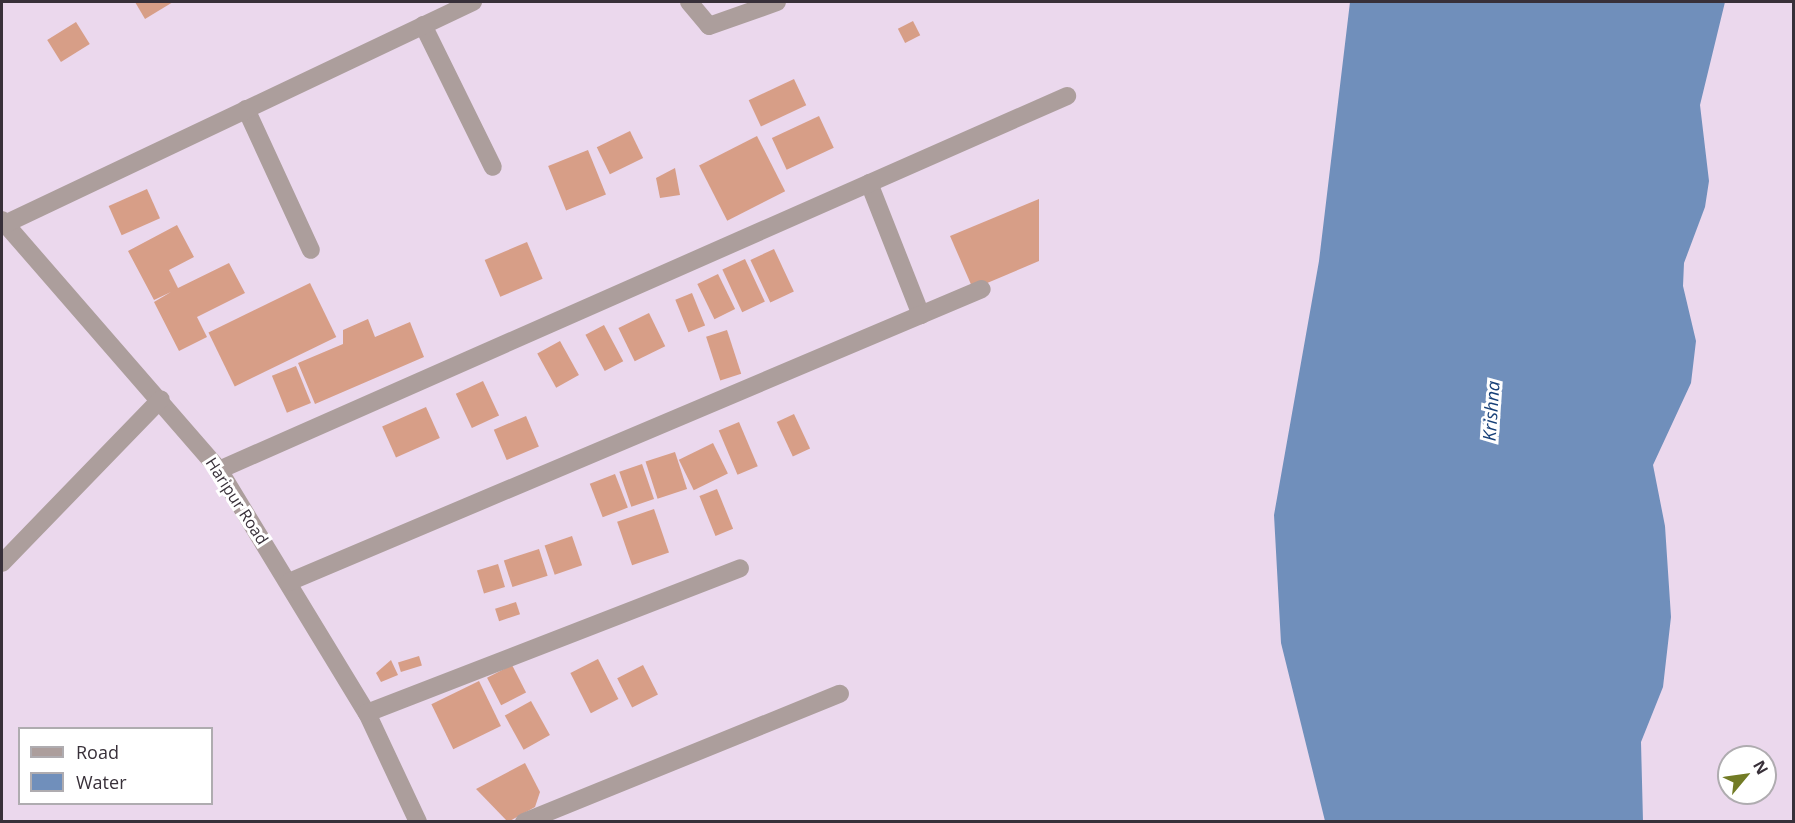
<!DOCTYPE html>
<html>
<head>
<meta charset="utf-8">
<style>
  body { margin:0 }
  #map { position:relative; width:1795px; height:823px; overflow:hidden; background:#ebd8ed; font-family:"Open Sans",sans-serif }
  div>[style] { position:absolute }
  .water>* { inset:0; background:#708fbb }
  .building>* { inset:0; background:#d79e87; transform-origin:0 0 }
  .minor>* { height:18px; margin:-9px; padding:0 9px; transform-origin:9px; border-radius:9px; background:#ac9e9c }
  span { translate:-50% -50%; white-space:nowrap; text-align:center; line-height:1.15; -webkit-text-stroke:6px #fff; paint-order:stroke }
  .street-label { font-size:16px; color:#383039 }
  .water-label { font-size:18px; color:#174078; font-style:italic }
  .frame { position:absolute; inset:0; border:3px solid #383039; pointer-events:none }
  .legend { position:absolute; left:18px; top:727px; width:195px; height:78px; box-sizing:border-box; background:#fff; border:2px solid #afacb0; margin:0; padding:8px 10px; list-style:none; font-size:18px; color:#383039 }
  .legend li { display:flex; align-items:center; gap:12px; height:30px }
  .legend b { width:30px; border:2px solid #afacb0 }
  .north { position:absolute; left:1717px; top:745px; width:60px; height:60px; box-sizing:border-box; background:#fff; border:2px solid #afacb0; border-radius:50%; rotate:61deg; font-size:16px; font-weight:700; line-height:24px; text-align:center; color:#383039 }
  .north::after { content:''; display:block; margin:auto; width:21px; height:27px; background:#727b25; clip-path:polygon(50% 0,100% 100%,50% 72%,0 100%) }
</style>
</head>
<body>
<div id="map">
  <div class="water">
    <div style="clip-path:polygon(1350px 2px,1725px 2px,1700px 105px,1709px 181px,1705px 207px,1684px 263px,1683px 286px,1696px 341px,1691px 383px,1653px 465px,1665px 526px,1671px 617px,1663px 687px,1641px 742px,1643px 821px,1325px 821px,1281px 643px,1274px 515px,1319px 261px)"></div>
  </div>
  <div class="building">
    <div style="clip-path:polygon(135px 2px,173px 2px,145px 19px)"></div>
    <div style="left:913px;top:21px;width:16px;height:17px;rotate:63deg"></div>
    <div style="left:76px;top:22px;width:26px;height:34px;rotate:58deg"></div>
    <div style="left:794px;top:79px;width:29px;height:50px;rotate:65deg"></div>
    <div style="left:819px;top:116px;width:35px;height:52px;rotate:65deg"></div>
    <div style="left:630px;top:131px;width:30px;height:37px;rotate:64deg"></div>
    <div style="left:757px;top:136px;width:62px;height:65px;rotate:63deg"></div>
    <div style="left:588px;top:150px;width:48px;height:43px;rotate:68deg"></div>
    <div style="clip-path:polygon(675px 168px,680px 195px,660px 198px,656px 178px)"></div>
    <div style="left:147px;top:189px;width:32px;height:42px;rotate:66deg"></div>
    <div style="clip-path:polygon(1039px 199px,1039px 261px,973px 289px,950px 236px)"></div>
    <div style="clip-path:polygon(177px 225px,194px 257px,169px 270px,178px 288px,229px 263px,245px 293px,197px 317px,207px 337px,179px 351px,154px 302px,171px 292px,154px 300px,128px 251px)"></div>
    <div style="left:527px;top:242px;width:40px;height:46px;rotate:67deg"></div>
    <div style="left:774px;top:249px;width:47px;height:26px;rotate:65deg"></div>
    <div style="left:745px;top:259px;width:47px;height:25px;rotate:65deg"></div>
    <div style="left:718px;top:274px;width:39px;height:23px;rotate:64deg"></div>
    <div style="left:310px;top:283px;width:60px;height:113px;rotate:64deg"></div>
    <div style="left:692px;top:293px;width:35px;height:18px;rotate:68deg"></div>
    <div style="left:649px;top:313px;width:37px;height:34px;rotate:64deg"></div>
    <div style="clip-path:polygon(368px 319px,375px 337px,410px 322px,424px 357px,315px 404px,298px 363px,343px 344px,343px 330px)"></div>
    <div style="left:604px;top:325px;width:41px;height:21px;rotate:62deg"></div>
    <div style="left:727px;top:330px;width:46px;height:22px;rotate:72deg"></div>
    <div style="left:560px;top:341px;width:39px;height:26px;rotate:61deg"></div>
    <div style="left:296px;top:366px;width:40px;height:26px;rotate:68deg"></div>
    <div style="left:483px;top:381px;width:38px;height:30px;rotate:65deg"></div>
    <div style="left:426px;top:407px;width:34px;height:48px;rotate:66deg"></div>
    <div style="left:794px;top:414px;width:38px;height:19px;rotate:65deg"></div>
    <div style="left:526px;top:416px;width:33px;height:35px;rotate:67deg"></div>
    <div style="left:739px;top:422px;width:48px;height:22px;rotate:67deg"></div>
    <div style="left:713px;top:443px;width:34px;height:38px;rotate:64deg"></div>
    <div style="left:675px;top:452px;width:39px;height:31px;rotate:72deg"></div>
    <div style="left:642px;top:464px;width:37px;height:24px;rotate:71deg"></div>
    <div style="left:615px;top:474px;width:36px;height:27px;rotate:69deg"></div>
    <div style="left:717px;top:489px;width:43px;height:19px;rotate:68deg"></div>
    <div style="left:654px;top:509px;width:46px;height:39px;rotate:71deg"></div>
    <div style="left:572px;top:536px;width:31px;height:29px;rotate:71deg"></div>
    <div style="left:539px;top:549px;width:28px;height:37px;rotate:72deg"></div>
    <div style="left:498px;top:564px;width:24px;height:22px;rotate:73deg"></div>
    <div style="left:516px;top:602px;width:13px;height:22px;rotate:72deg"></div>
    <div style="left:419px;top:656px;width:10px;height:22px;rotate:73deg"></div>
    <div style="left:598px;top:659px;width:45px;height:31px;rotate:63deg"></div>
    <div style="clip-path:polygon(391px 660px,398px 675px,381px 682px,376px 673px)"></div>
    <div style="left:512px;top:665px;width:31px;height:28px;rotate:63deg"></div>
    <div style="left:643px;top:665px;width:33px;height:29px;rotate:63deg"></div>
    <div style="left:479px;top:681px;width:50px;height:53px;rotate:64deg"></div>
    <div style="left:531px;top:701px;width:39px;height:30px;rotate:61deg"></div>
    <div style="clip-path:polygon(525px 763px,540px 792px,535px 807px,508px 822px,476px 789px)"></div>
  </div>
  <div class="minor">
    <div style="left:689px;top:2px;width:31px;rotate:50deg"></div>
    <div style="left:709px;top:26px;width:72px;rotate:-19.4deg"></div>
    <div style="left:423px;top:25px;width:158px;rotate:63.8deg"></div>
    <div style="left:246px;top:109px;width:155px;rotate:65.3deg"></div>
    <div style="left:869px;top:183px;width:142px;rotate:68.5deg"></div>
    <div style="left:2px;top:220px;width:331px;rotate:49deg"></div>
    <div style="left:219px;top:470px;width:285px;rotate:58.7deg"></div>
    <div style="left:367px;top:713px;width:120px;rotate:64.9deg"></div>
    <div style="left:5px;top:224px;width:518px;rotate:-25.38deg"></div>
    <div style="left:219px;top:470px;width:927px;rotate:-23.8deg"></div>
    <div style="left:2px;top:563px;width:228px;rotate:-45.9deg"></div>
    <div style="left:289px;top:582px;width:752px;rotate:-22.92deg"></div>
    <div style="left:367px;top:713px;width:400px;rotate:-21.2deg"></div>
    <div style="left:524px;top:822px;width:341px;rotate:-22.1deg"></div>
  </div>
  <div class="street-label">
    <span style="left:237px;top:501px;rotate:57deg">Haripur Road</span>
  </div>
  <div class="water-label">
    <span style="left:1491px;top:411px;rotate:-86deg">Krishna</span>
  </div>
  <div class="frame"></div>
  <ul class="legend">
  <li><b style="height:8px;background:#ac9e9c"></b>Road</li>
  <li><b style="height:16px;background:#708fbb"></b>Water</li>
  </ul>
  <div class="north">N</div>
</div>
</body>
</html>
